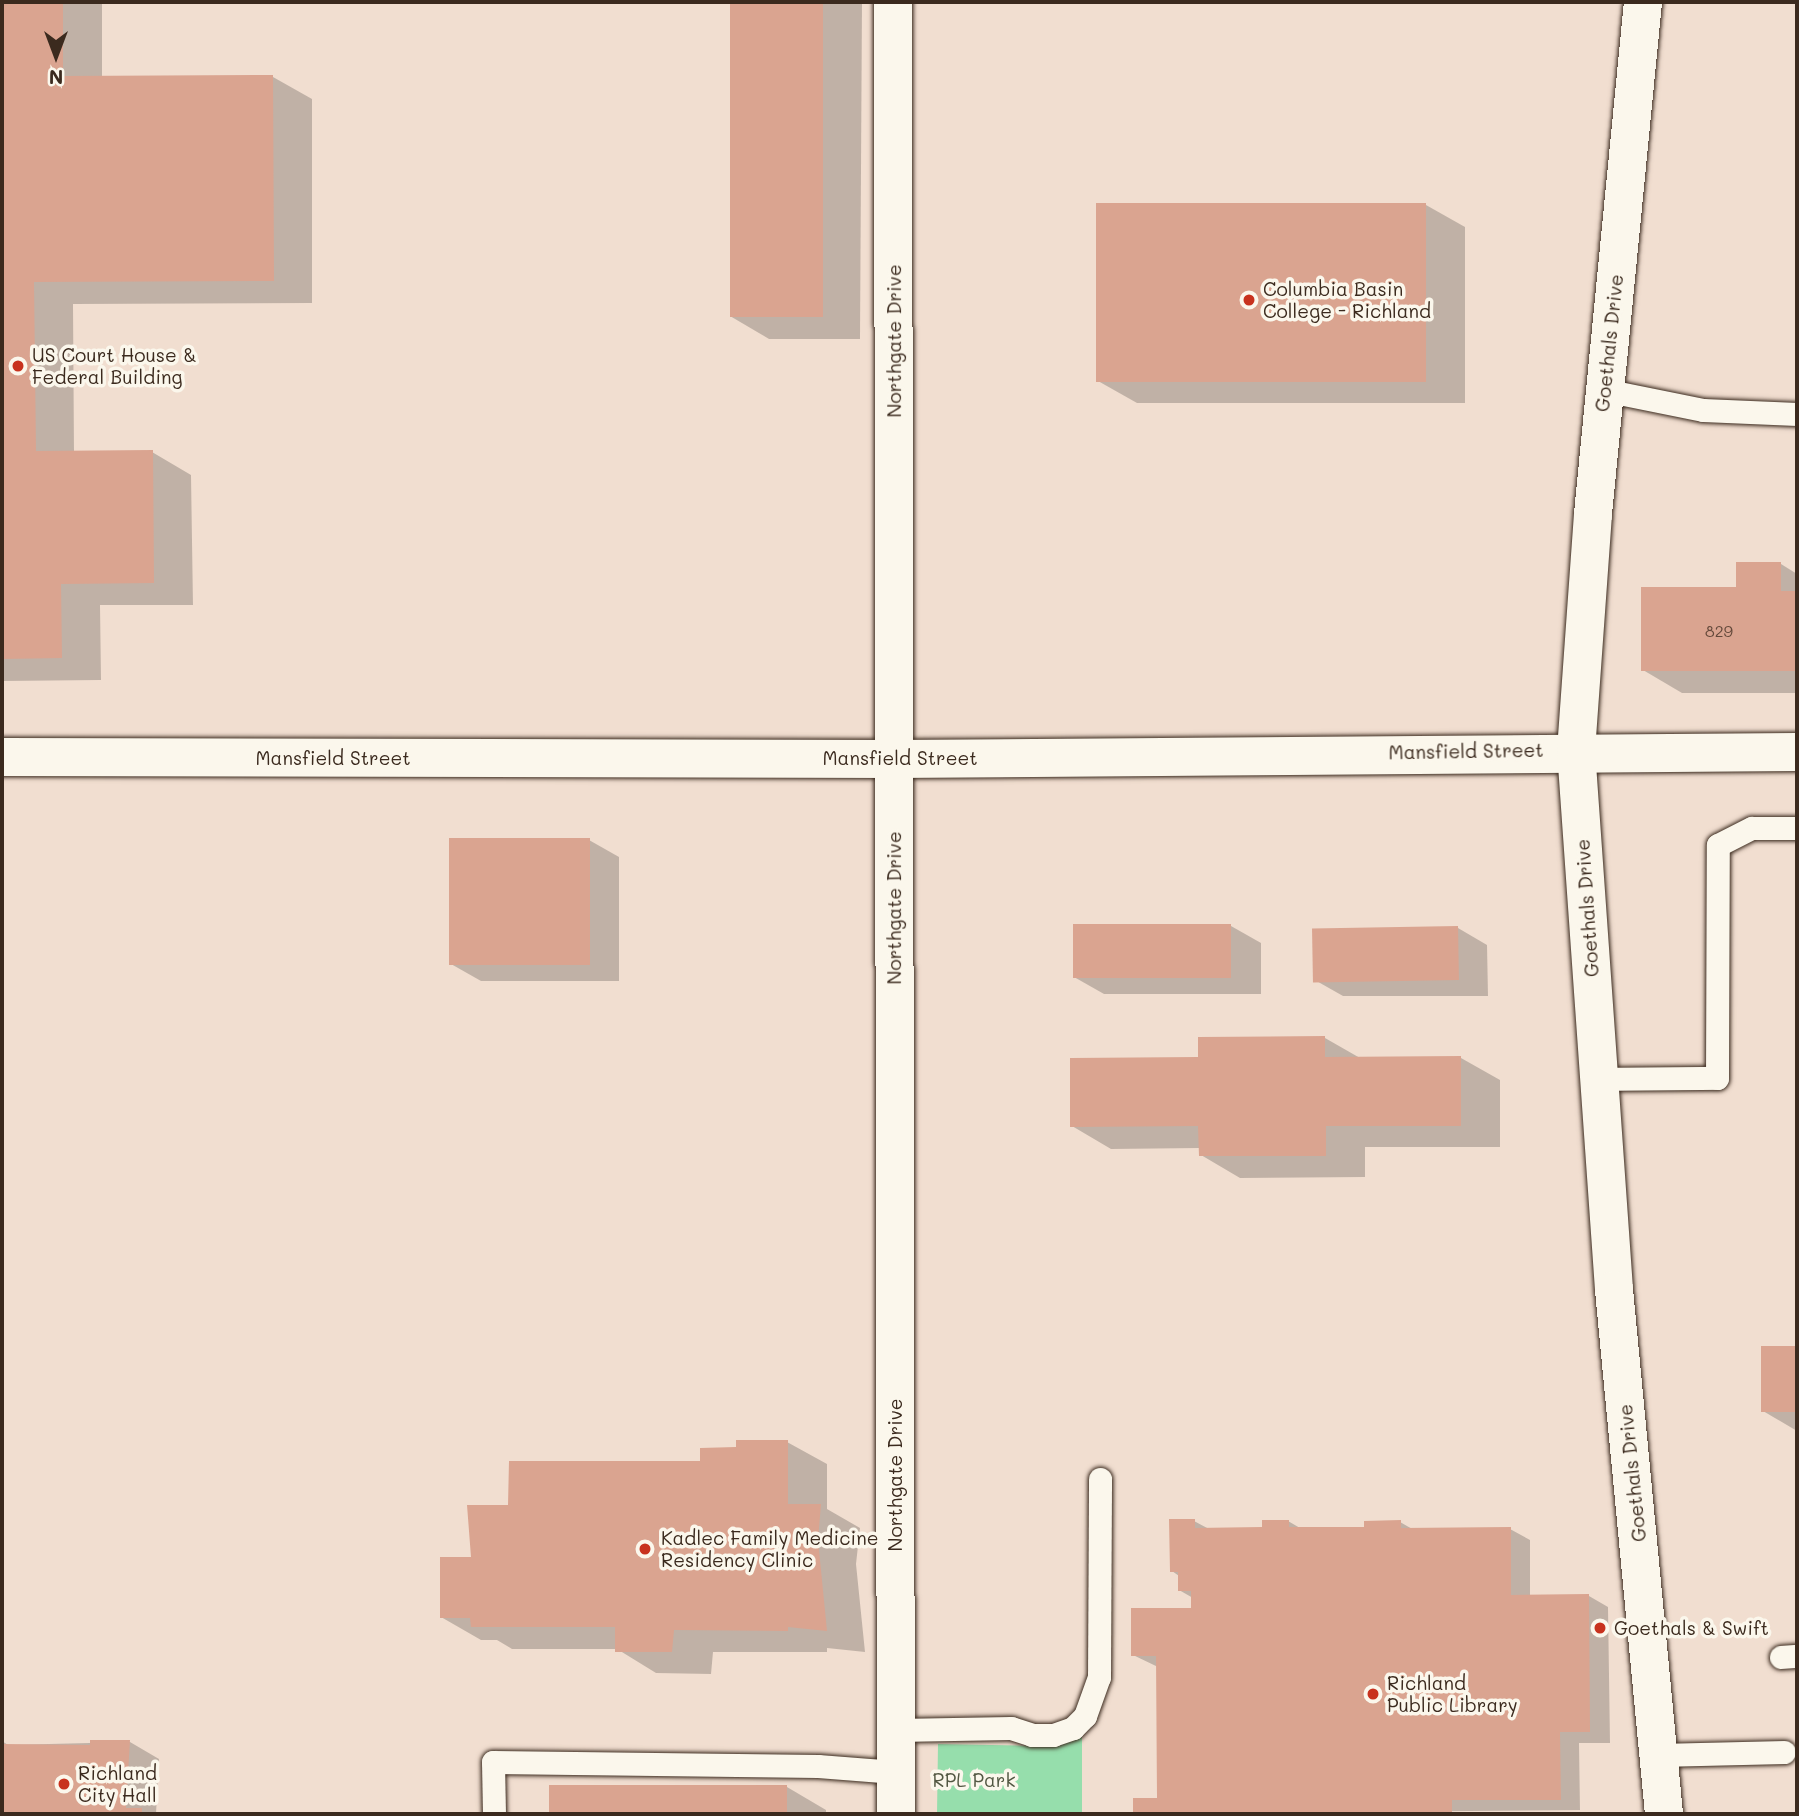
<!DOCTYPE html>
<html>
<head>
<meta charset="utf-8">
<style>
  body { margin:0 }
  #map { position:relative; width:1799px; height:1816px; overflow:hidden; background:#f1ded0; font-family:Mali,sans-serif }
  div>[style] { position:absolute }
  .green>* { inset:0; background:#96deac }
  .shadow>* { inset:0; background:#0003 }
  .building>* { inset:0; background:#daa490; transform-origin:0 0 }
  .roads { filter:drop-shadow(0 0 2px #3b2a1e) drop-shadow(0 0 2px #3b2a1e) }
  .service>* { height:23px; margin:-11.5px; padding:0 11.5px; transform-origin:11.5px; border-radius:11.5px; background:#fbf7ec }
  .minor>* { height:38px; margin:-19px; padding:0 19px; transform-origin:19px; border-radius:19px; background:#fbf7ec }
  .tertiary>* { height:38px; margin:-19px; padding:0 19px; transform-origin:19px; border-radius:19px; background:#fbf7ec }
  .dots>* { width:19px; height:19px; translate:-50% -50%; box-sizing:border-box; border:4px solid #fbf7ec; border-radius:50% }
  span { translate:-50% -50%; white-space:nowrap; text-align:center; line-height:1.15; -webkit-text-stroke:7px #fbf7ec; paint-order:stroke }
  .number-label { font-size:16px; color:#63483a }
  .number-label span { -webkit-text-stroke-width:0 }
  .poi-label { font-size:19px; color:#3b2a1e }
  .left { translate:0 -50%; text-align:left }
  .street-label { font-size:19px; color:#3b2a1e }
  .park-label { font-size:19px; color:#525742 }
  .frame { position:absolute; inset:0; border:4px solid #3b2a1e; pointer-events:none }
  .north { position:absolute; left:21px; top:21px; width:70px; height:70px; -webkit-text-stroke:5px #fbf7ec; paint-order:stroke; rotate:180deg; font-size:19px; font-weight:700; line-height:28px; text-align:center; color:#3b2a1e }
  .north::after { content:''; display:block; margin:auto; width:24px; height:32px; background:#3b2a1e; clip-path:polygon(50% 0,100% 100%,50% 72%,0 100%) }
</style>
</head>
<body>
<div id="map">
  <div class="green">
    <div style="clip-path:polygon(1082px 1733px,1082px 1814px,937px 1814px,938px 1744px,1043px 1746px)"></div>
  </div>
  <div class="shadow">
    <div style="clip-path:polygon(2px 2px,102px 2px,102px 77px,273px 77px,312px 99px,312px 303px,73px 304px,74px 453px,152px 452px,191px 475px,193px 605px,100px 605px,101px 680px,2px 681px)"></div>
    <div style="clip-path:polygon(731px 2px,862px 2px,860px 339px,769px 339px,730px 316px)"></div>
    <div style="clip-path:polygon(1426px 205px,1465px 227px,1465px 403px,1137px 403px,1098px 381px)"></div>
    <div style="clip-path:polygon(1781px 564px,1797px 574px,1797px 693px,1682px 693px,1643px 670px,1738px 589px)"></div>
    <div style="clip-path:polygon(589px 840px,619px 857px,619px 981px,481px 981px,451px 964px)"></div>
    <div style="clip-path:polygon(1231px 926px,1261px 943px,1261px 994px,1104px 994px,1074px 977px)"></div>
    <div style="clip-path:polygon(1458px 928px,1487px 945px,1488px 996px,1343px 996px,1313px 979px)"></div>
    <div style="clip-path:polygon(1325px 1038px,1360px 1058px,1461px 1058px,1500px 1080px,1500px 1147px,1365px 1147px,1365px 1177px,1240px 1178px,1201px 1155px,1200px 1148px,1111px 1149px,1072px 1126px,1200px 1059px)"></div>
    <div style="clip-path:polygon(1763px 1348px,1797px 1348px,1797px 1431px,1763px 1411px)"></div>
    <div style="clip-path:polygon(787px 1442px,827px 1464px,827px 1509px,860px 1528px,856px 1564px,865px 1652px,827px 1648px,827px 1652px,713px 1652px,711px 1674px,656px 1673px,617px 1649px,512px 1649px,497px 1640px,481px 1640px,441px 1617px,473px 1559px,510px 1507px,701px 1463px,738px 1449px)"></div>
    <div style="clip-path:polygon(1194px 1521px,1209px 1529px,1263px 1529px,1288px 1521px,1300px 1528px,1366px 1528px,1400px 1522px,1414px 1530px,1510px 1529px,1530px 1540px,1530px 1596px,1589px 1596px,1608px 1607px,1610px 1743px,1579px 1743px,1580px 1810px,1135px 1814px,1135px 1800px,1159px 1799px,1158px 1667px,1133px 1655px,1193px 1610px,1193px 1598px,1179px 1590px,1179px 1576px,1172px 1571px)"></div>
    <div style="clip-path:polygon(2px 1741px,8px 1745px,130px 1742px,159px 1759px,156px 1814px,2px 1814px)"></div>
    <div style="clip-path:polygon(551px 1787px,787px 1787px,826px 1810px,826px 1814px,551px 1814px)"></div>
  </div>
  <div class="building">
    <div style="clip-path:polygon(2px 2px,63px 2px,63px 76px,273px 75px,274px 281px,34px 282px,36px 451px,153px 450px,154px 583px,61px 584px,62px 658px,2px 659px)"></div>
    <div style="left:730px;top:2px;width:93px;height:315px"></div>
    <div style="left:1096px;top:203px;width:330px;height:179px"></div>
    <div style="clip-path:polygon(1736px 562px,1781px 562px,1781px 591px,1797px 591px,1797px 671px,1641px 671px,1641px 587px,1736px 587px)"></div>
    <div style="left:449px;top:838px;width:141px;height:127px"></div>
    <div style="left:1231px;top:924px;width:54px;height:158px;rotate:90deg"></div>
    <div style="left:1458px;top:926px;width:54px;height:146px;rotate:89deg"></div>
    <div style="clip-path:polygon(1325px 1036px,1325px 1057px,1461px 1056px,1461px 1126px,1326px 1126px,1326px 1156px,1199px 1156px,1198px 1126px,1070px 1127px,1070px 1058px,1198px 1057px,1198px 1037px)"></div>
    <div style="left:1761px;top:1346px;width:36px;height:66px"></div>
    <div style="clip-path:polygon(736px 1440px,788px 1440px,788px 1504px,821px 1504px,818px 1540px,827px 1631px,788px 1627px,788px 1631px,674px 1630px,672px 1652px,615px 1652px,615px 1627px,471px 1627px,470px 1618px,440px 1618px,440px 1557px,471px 1557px,467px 1505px,508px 1505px,509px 1461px,700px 1461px,700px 1448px,736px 1447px)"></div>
    <div style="clip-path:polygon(1169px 1519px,1195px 1519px,1195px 1528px,1262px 1527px,1262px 1520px,1289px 1520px,1289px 1527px,1364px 1527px,1364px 1521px,1401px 1520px,1401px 1528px,1511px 1527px,1511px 1595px,1589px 1594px,1590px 1732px,1560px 1732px,1561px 1800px,1452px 1800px,1452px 1814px,1133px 1814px,1133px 1798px,1157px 1798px,1156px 1656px,1131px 1656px,1131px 1608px,1191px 1608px,1191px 1591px,1178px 1591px,1178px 1572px,1170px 1572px)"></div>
    <div style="clip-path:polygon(90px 1740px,130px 1740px,126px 1808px,142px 1808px,142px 1814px,2px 1814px,2px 1744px,90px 1745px)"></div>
    <div style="left:549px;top:1785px;width:238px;height:29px"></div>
  </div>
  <div class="roads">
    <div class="service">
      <div style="left:1604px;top:390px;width:101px;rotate:11.4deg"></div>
      <div style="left:1703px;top:410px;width:94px;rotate:2.4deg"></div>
      <div style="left:1599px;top:1079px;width:118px;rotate:-0.5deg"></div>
      <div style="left:1717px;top:1078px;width:233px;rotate:-89.8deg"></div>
      <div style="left:1718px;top:845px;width:38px;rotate:-27deg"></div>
      <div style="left:1752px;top:828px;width:45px"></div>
      <div style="left:1781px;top:1657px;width:16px;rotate:-4deg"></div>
      <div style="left:896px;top:1730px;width:115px;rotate:-1deg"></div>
      <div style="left:1011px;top:1728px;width:22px;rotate:18deg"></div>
      <div style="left:1032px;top:1735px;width:21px"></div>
      <div style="left:1053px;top:1735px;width:21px;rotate:-19deg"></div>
      <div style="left:1073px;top:1728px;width:17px;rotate:-45deg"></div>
      <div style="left:1085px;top:1716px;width:41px;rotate:-70.3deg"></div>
      <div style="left:1099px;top:1677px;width:198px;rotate:-89.7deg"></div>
      <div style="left:1659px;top:1755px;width:125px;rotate:-1.4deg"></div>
      <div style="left:494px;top:1814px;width:52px;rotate:-91.1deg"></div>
      <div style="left:493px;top:1762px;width:325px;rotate:0.7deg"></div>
      <div style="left:818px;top:1766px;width:77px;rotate:4.5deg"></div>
    </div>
    <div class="minor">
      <div style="left:893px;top:2px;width:1812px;rotate:89.91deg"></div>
      <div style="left:2px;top:757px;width:892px;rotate:0.13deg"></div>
      <div style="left:894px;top:759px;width:903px;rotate:-0.44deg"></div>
    </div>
    <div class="tertiary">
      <div style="left:1643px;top:2px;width:514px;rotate:95.58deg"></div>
      <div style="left:1593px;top:514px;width:237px;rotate:94.1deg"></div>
      <div style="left:1576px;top:750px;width:541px;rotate:85.97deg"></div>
      <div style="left:1614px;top:1290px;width:526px;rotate:84.55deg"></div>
    </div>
  </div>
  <div class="dots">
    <div style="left:1249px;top:300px;background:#c8321e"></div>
    <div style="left:18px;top:366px;background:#c8321e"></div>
    <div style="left:645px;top:1549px;background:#c8321e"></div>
    <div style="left:1600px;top:1628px;background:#c8321e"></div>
    <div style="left:1373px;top:1694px;background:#c8321e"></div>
    <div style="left:64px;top:1784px;background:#c8321e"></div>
  </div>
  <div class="number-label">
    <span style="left:1719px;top:631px">829</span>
  </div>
  <div class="poi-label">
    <span class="left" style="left:1263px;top:300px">Columbia Basin<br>College - Richland</span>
    <span class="left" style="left:32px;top:366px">US Court House &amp;<br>Federal Building</span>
    <span class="left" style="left:661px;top:1549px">Kadlec Family Medicine<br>Residency Clinic</span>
    <span class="left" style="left:1614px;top:1628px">Goethals &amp; Swift</span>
    <span class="left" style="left:1387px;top:1694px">Richland<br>Public Library</span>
    <span class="left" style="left:78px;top:1784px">Richland<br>City Hall</span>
  </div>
  <div class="street-label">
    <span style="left:894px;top:341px;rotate:-90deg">Northgate Drive</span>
    <span style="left:1609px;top:343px;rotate:-84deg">Goethals Drive</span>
    <span style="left:1466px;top:751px;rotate:-1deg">Mansfield Street</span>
    <span style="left:333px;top:758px">Mansfield Street</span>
    <span style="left:900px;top:758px">Mansfield Street</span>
    <span style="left:894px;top:908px;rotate:-90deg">Northgate Drive</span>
    <span style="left:1587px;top:908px;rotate:-94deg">Goethals Drive</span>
    <span style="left:1632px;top:1473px;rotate:-96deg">Goethals Drive</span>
    <span style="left:895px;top:1475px;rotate:-90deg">Northgate Drive</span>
  </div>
  <div class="park-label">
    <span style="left:974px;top:1780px">RPL Park</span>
  </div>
  <div class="frame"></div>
  <div class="north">N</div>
</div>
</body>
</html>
